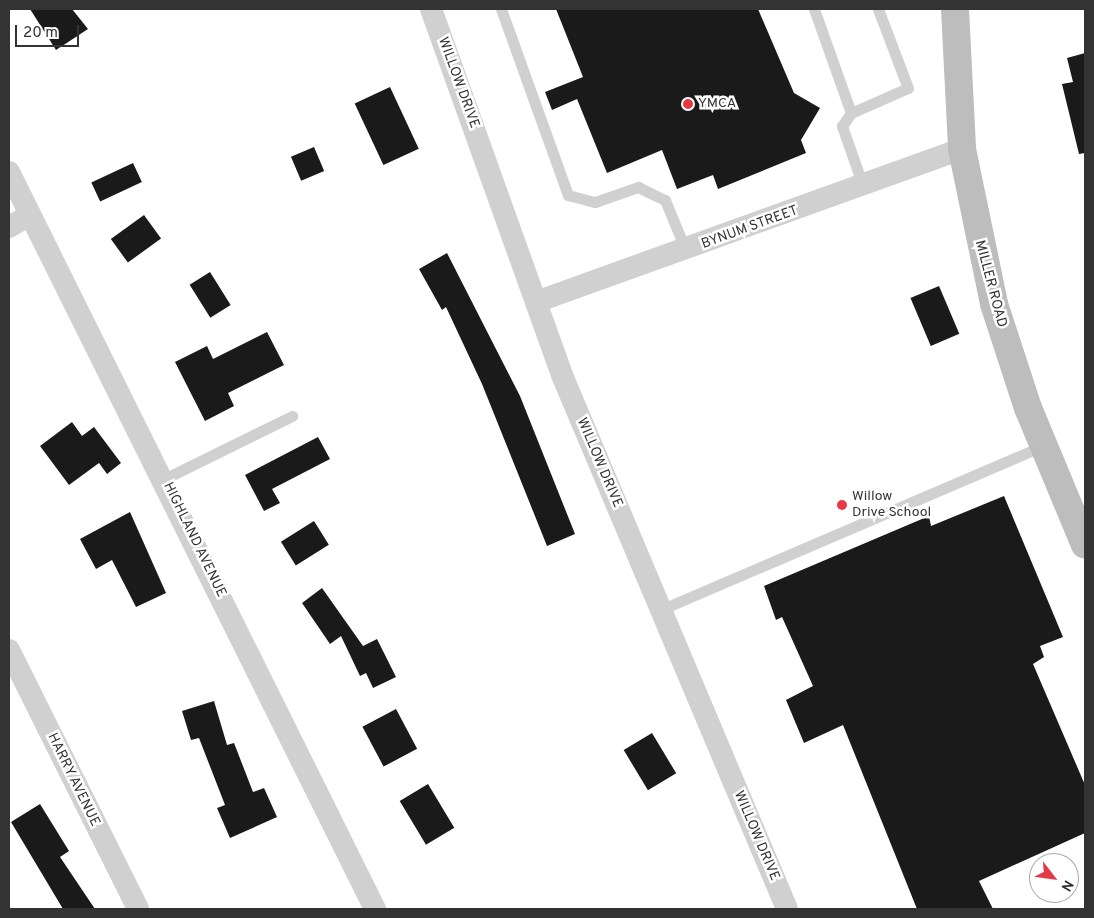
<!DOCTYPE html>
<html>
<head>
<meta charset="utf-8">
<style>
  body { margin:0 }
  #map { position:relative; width:1094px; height:918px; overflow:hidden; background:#fff; font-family:Overpass,sans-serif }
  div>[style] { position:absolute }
  .building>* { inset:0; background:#1a1a1a; transform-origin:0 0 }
  .lane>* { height:11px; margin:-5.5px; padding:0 5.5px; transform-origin:5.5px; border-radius:5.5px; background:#d0d0d0 }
  .street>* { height:22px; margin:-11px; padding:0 11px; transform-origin:11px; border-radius:11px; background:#d0d0d0 }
  .secondary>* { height:28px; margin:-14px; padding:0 14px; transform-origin:14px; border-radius:14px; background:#bdbdbd }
  .dots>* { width:14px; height:14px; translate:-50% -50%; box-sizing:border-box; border:2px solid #fff; border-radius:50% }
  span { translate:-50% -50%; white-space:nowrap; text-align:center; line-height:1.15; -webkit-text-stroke:5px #fff; paint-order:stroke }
  .street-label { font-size:14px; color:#333 }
  .poi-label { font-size:14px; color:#333 }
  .left { translate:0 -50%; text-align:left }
  .frame { position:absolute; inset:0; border:10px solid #333; pointer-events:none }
  .north { position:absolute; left:1029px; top:853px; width:50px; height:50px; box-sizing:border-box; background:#fff; border:1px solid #adadad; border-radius:50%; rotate:120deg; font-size:14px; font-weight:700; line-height:20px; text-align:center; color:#333 }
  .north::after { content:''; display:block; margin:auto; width:18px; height:22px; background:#e63946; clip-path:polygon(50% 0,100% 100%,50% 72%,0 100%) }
  .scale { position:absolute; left:15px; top:25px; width:64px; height:22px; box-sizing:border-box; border:2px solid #333; border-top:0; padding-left:6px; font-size:15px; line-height:18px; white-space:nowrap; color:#333; -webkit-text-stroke:4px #fff; paint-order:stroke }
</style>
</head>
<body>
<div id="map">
  <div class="building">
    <div style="clip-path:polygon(30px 9px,72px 9px,88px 29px,56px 50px)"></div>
    <div style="clip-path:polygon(556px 9px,758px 9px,794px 93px,820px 108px,801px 140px,806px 153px,718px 189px,713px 175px,677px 189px,662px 150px,607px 173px,577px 99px,552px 110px,545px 92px,583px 77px)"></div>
    <div style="clip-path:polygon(1085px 53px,1085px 153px,1079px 154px,1062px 84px,1073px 82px,1067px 58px)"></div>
    <div style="left:390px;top:87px;width:68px;height:39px;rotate:65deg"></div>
    <div style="left:314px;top:147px;width:26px;height:25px;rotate:67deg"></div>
    <div style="left:133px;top:163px;width:21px;height:46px;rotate:65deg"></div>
    <div style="left:144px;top:215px;width:29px;height:41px;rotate:54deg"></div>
    <div style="clip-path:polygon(447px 253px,520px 396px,575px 534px,547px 546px,482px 384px,446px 307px,442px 310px,419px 269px)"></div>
    <div style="left:210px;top:272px;width:39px;height:24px;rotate:58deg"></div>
    <div style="left:939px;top:286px;width:52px;height:31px;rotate:67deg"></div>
    <div style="clip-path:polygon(267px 332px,284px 365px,228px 393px,234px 406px,205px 421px,175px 362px,207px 346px,213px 359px)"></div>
    <div style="clip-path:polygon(72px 422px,82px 436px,94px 427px,121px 463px,107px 474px,99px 463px,69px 485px,40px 446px)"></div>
    <div style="clip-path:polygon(318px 437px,330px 459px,272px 489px,280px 503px,264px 511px,245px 475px)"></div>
    <div style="clip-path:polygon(1004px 496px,1063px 637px,1040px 646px,1044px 657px,1033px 664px,1085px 785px,1085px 833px,979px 881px,993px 909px,917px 909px,843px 725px,804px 743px,786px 700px,813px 686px,782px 617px,776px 620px,764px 586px,929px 516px,931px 526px)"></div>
    <div style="clip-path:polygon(130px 512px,166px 593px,136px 607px,112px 560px,96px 569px,80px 539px)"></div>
    <div style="left:314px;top:521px;width:28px;height:39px;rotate:58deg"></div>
    <div style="clip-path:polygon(322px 588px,363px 646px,377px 639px,396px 677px,373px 688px,366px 673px,360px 676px,341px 636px,330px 644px,302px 603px)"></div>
    <div style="clip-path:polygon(214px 701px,227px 745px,234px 743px,253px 792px,264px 788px,277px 817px,230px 838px,217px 808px,225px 805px,199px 738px,191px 740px,182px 711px)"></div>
    <div style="left:396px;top:709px;width:45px;height:38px;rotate:62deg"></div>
    <div style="left:652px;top:733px;width:47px;height:33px;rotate:59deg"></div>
    <div style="left:428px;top:784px;width:51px;height:33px;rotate:59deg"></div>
    <div style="clip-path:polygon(40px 804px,69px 851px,60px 857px,95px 909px,63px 909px,11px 822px)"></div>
  </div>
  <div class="lane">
    <div style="left:501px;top:9px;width:198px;rotate:70.2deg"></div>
    <div style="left:568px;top:195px;width:28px;rotate:15deg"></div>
    <div style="left:595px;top:202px;width:46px;rotate:-19.2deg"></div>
    <div style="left:638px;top:187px;width:30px;rotate:26deg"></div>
    <div style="left:665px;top:200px;width:55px;rotate:67.6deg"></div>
    <div style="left:814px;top:9px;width:110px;rotate:70.4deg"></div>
    <div style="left:851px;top:113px;width:62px;rotate:-23.7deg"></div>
    <div style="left:908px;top:88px;width:85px;rotate:-110.8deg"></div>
    <div style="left:851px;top:113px;width:16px;rotate:125deg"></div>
    <div style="left:842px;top:126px;width:64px;rotate:70.7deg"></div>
    <div style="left:164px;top:479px;width:143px;rotate:-26.2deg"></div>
    <div style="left:660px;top:610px;width:417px;rotate:-23.2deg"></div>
  </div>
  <div class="street">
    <div style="left:431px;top:9px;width:389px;rotate:70.3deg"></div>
    <div style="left:562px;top:375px;width:579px;rotate:67.15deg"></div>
    <div style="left:9px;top:172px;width:823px;rotate:63.59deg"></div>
    <div style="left:9px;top:227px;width:24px;rotate:-30deg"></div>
    <div style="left:536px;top:302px;width:453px;rotate:-19.8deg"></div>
    <div style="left:9px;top:650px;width:289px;rotate:63.5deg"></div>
  </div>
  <div class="secondary">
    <div style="left:955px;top:9px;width:140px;rotate:87.1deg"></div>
    <div style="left:962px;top:149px;width:158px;rotate:78.3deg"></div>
    <div style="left:994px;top:304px;width:109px;rotate:71.9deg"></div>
    <div style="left:1028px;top:408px;width:148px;rotate:67.4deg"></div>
  </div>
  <div class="dots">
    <div style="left:688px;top:104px;background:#e63946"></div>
    <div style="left:842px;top:505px;background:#e63946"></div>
  </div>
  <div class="street-label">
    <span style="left:458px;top:83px;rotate:70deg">WILLOW DRIVE</span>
    <span style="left:750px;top:228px;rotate:-20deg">BYNUM STREET</span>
    <span style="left:990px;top:284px;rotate:75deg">MILLER ROAD</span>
    <span style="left:599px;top:463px;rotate:67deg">WILLOW DRIVE</span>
    <span style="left:194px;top:540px;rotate:64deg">HIGHLAND AVENUE</span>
    <span style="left:73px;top:780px;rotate:64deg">HARRY AVENUE</span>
    <span style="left:756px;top:836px;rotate:67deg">WILLOW DRIVE</span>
  </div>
  <div class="poi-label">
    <span class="left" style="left:698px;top:104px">YMCA</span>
    <span class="left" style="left:852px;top:505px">Willow<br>Drive School</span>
  </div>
  <div class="frame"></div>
  <div class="north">N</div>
  <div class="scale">20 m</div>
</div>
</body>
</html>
